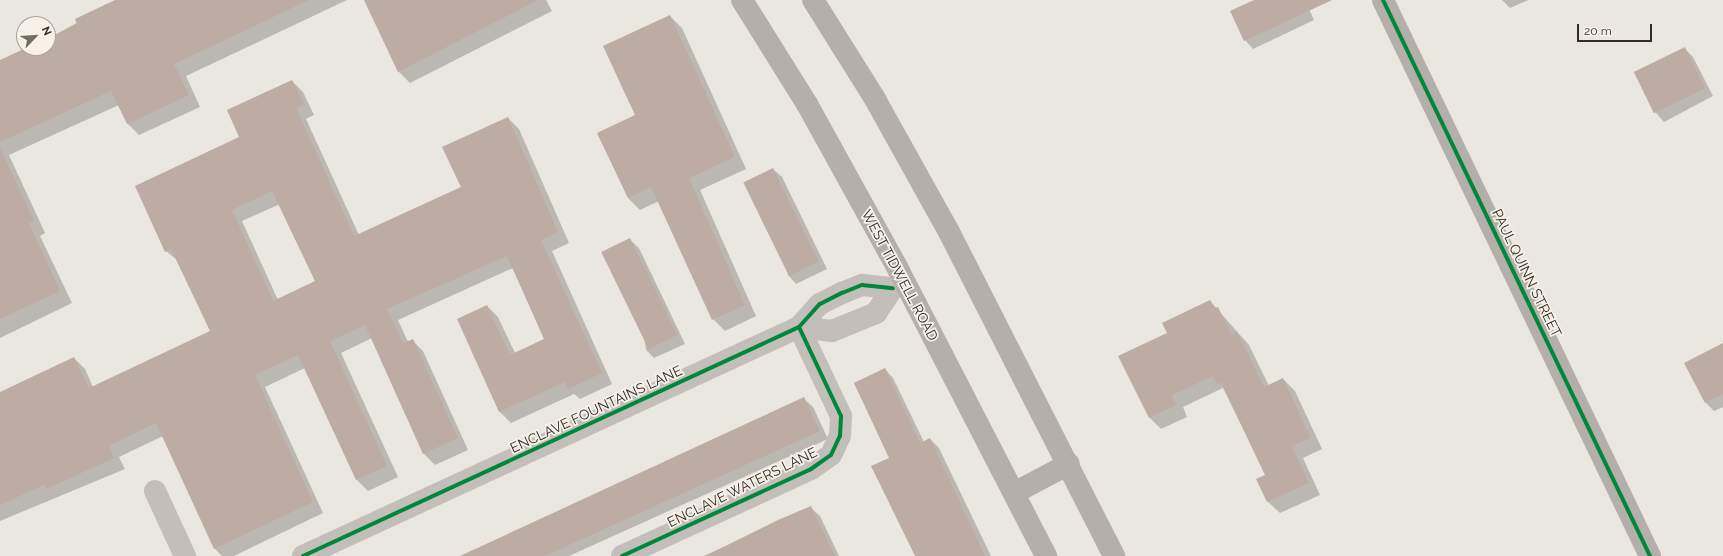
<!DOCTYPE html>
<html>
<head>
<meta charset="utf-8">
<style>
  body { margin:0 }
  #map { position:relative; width:1723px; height:556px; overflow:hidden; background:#eae6e0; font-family:Raleway,sans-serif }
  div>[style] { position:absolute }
  .shadow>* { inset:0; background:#0003 }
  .building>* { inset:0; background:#bcaca3; transform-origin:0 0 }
  .street>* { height:22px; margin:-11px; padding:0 11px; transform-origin:11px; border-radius:11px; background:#c3beb9 }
  .secondary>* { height:22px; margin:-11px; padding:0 11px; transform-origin:11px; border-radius:11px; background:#b4afaa }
  .cycleway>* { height:4px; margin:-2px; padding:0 2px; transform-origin:2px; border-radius:2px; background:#00873e }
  span { translate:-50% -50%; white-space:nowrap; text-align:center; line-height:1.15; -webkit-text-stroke:3.5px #f7f1e7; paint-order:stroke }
  .street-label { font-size:14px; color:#332c28 }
  .north { position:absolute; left:16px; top:16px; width:40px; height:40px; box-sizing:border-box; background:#f7f1e7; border:1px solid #a9a29b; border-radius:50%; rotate:65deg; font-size:11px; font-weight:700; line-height:16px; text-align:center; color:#332c28 }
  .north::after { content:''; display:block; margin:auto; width:14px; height:18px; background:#736d68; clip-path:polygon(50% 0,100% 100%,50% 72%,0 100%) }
  .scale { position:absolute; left:1577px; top:24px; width:75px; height:18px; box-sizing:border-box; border:2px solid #332c28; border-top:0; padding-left:5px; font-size:12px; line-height:14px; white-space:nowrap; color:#332c28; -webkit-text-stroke:3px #f7f1e7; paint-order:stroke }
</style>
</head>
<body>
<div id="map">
  <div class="shadow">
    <div style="clip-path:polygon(117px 0,347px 0,186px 76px,200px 107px,139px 135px,127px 123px,119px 105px,9px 155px,45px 233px,40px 236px,72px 303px,0 338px,0 62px,29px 48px,48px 48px,48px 39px)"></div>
    <div style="clip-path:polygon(365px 0,546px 0,552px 11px,410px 83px,398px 71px)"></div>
    <div style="clip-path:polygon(1257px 0,1305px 0,1314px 20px,1253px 49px,1245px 40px)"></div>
    <div style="clip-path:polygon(1502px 0,1528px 0,1510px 8px)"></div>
    <div style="clip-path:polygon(670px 16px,682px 28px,746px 169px,700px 190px,756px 316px,725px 331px,713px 319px,659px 201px,640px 210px,628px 198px,598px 134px,637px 116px)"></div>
    <div style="clip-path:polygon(1685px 49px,1693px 57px,1713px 96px,1664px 122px,1656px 113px)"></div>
    <div style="clip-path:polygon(evenodd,292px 81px,303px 92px,314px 115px,306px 119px,359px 235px,462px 187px,508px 118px,519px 129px,569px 243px,552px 251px,612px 384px,580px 399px,574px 394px,511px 423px,500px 412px,458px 319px,487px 306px,498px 317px,515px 353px,546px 339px,513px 268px,398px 320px,408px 342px,412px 340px,423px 351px,468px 450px,435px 465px,424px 454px,372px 338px,341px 353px,398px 477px,368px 491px,357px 480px,305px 368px,265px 387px,323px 513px,234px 556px,222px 556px,215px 549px,163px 436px,119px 457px,125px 469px,0 521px,0 432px,74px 358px,85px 369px,93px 387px,211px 332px,178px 261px,166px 251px,241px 138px,292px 81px,280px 204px,316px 282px,278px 300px,242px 221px,280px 204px)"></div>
    <div style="clip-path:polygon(773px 169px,782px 177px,827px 269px,796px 284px,788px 275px)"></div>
    <div style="clip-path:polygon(630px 240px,639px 248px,685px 344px,654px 358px,646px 350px)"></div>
    <div style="clip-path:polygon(1210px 301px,1249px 345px,1269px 386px,1283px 379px,1295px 391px,1322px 449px,1303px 458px,1320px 495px,1280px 513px,1268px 502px,1257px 480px,1266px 476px,1223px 388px,1183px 407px,1187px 417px,1161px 429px,1149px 417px,1168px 333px)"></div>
    <div style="clip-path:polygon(1723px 347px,1723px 407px,1714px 411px,1706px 403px,1685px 364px)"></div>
    <div style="clip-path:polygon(885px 369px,893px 378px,924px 442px,930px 439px,939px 448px,991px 556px,916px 556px,890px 458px)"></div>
    <div style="clip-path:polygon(804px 399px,813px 407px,828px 439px,569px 556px,463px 556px)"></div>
    <div style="clip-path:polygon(811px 508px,820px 516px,839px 556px,704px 556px)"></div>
  </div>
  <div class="building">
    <div style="clip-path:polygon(115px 0,309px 0,174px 64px,189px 95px,127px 124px,111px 91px,0 142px,0 60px,26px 48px,48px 48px,48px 38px,77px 24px,75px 19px)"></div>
    <div style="clip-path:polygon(364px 0,538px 0,398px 72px)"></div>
    <div style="clip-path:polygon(1254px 0,1332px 0,1244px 41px,1230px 11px)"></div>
    <div style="clip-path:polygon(670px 15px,735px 157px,689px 178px,745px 305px,712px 320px,651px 187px,628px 198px,597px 133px,635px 115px,603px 46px)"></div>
    <div style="left:1685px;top:47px;width:46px;height:57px;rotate:64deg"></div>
    <div style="clip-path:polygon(evenodd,292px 80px,304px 104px,296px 108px,354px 236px,461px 187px,442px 147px,508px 117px,558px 232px,541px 240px,602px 373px,568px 389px,565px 382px,499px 412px,457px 319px,487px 305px,510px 355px,544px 339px,507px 256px,387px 309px,403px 343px,413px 339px,458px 438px,423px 454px,365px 325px,330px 341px,387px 466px,356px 480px,298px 355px,255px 375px,313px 502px,214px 549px,156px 423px,109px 446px,114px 458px,46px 489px,44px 485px,0 505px,0 392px,74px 357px,89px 388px,210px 331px,171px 249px,165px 252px,135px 186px,239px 137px,227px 110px,292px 80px,272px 191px,315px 281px,273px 301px,232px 210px,272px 191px)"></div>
    <div style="clip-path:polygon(0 148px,34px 221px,29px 223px,60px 291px,0 319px)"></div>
    <div style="left:773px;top:168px;width:104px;height:33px;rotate:64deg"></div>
    <div style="left:630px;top:238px;width:108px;height:32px;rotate:64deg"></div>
    <div style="clip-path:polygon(1210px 300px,1215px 308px,1218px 307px,1232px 335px,1237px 332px,1264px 387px,1283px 378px,1311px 438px,1292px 446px,1309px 483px,1267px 502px,1256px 479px,1265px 475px,1221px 382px,1217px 384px,1213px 376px,1172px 395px,1176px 405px,1149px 418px,1118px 356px,1167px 333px,1162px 323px)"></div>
    <div style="clip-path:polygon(1723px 343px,1723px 394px,1705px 403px,1684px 363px)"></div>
    <div style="clip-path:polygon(885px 368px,920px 443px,930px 438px,985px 556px,915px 556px,871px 466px,889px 458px,854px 383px)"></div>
    <div style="clip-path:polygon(804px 397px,820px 431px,545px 556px,460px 556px)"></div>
    <div style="clip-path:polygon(811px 506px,835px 556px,705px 556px,778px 520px)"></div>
  </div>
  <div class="street">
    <div style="left:799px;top:327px;width:33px;rotate:7deg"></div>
    <div style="left:832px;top:331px;width:48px;rotate:-22.2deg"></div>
    <div style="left:876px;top:313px;width:30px;rotate:-56deg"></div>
    <div style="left:893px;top:288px;width:13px;rotate:-23deg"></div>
    <div style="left:155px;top:491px;width:72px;rotate:65.2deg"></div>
    <div style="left:303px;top:556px;width:546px;rotate:-24.78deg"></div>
    <div style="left:799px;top:327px;width:31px;rotate:-48deg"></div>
    <div style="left:820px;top:304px;width:25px;rotate:-27deg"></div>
    <div style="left:842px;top:293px;width:22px;rotate:-22deg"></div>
    <div style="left:862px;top:285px;width:31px;rotate:6deg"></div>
    <div style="left:622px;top:556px;width:208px;rotate:-24.7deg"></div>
    <div style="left:811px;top:469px;width:24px;rotate:-35deg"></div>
    <div style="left:831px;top:455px;width:21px;rotate:-65deg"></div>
    <div style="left:840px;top:436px;width:20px;rotate:-87deg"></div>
    <div style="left:841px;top:416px;width:98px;rotate:-115.3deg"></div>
  </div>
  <div class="secondary">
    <div style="left:742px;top:0;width:123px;rotate:58deg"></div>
    <div style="left:807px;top:104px;width:191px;rotate:61.1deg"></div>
    <div style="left:899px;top:271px;width:321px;rotate:62.7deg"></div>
    <div style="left:813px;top:0;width:117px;rotate:57.9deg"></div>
    <div style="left:875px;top:99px;width:152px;rotate:60.9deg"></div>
    <div style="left:949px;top:232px;width:364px;rotate:63deg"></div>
    <div style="left:1383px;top:0;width:617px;rotate:64.35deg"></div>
    <div style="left:1014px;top:493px;width:62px;rotate:-27.8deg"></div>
  </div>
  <div class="cycleway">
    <div style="left:1383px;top:0;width:617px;rotate:64.35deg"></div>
    <div style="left:303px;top:556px;width:546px;rotate:-24.78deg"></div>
    <div style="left:799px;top:327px;width:31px;rotate:-48deg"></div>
    <div style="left:820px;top:304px;width:25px;rotate:-27deg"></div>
    <div style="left:842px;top:293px;width:22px;rotate:-22deg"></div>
    <div style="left:862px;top:285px;width:31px;rotate:6deg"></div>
    <div style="left:622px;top:556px;width:208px;rotate:-24.7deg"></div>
    <div style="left:811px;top:469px;width:24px;rotate:-35deg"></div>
    <div style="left:831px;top:455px;width:21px;rotate:-65deg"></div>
    <div style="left:840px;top:436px;width:20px;rotate:-87deg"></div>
    <div style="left:841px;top:416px;width:98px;rotate:-115.3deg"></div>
  </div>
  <div class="street-label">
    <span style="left:1527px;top:273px;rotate:64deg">PAUL QUINN STREET</span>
    <span style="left:900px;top:275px;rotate:62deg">WEST TIDWELL ROAD</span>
    <span style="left:596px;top:409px;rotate:-25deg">ENCLAVE FOUNTAINS LANE</span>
    <span style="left:742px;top:487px;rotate:-26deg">ENCLAVE WATERS LANE</span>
  </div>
  <div class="north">N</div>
  <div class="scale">20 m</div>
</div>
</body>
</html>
